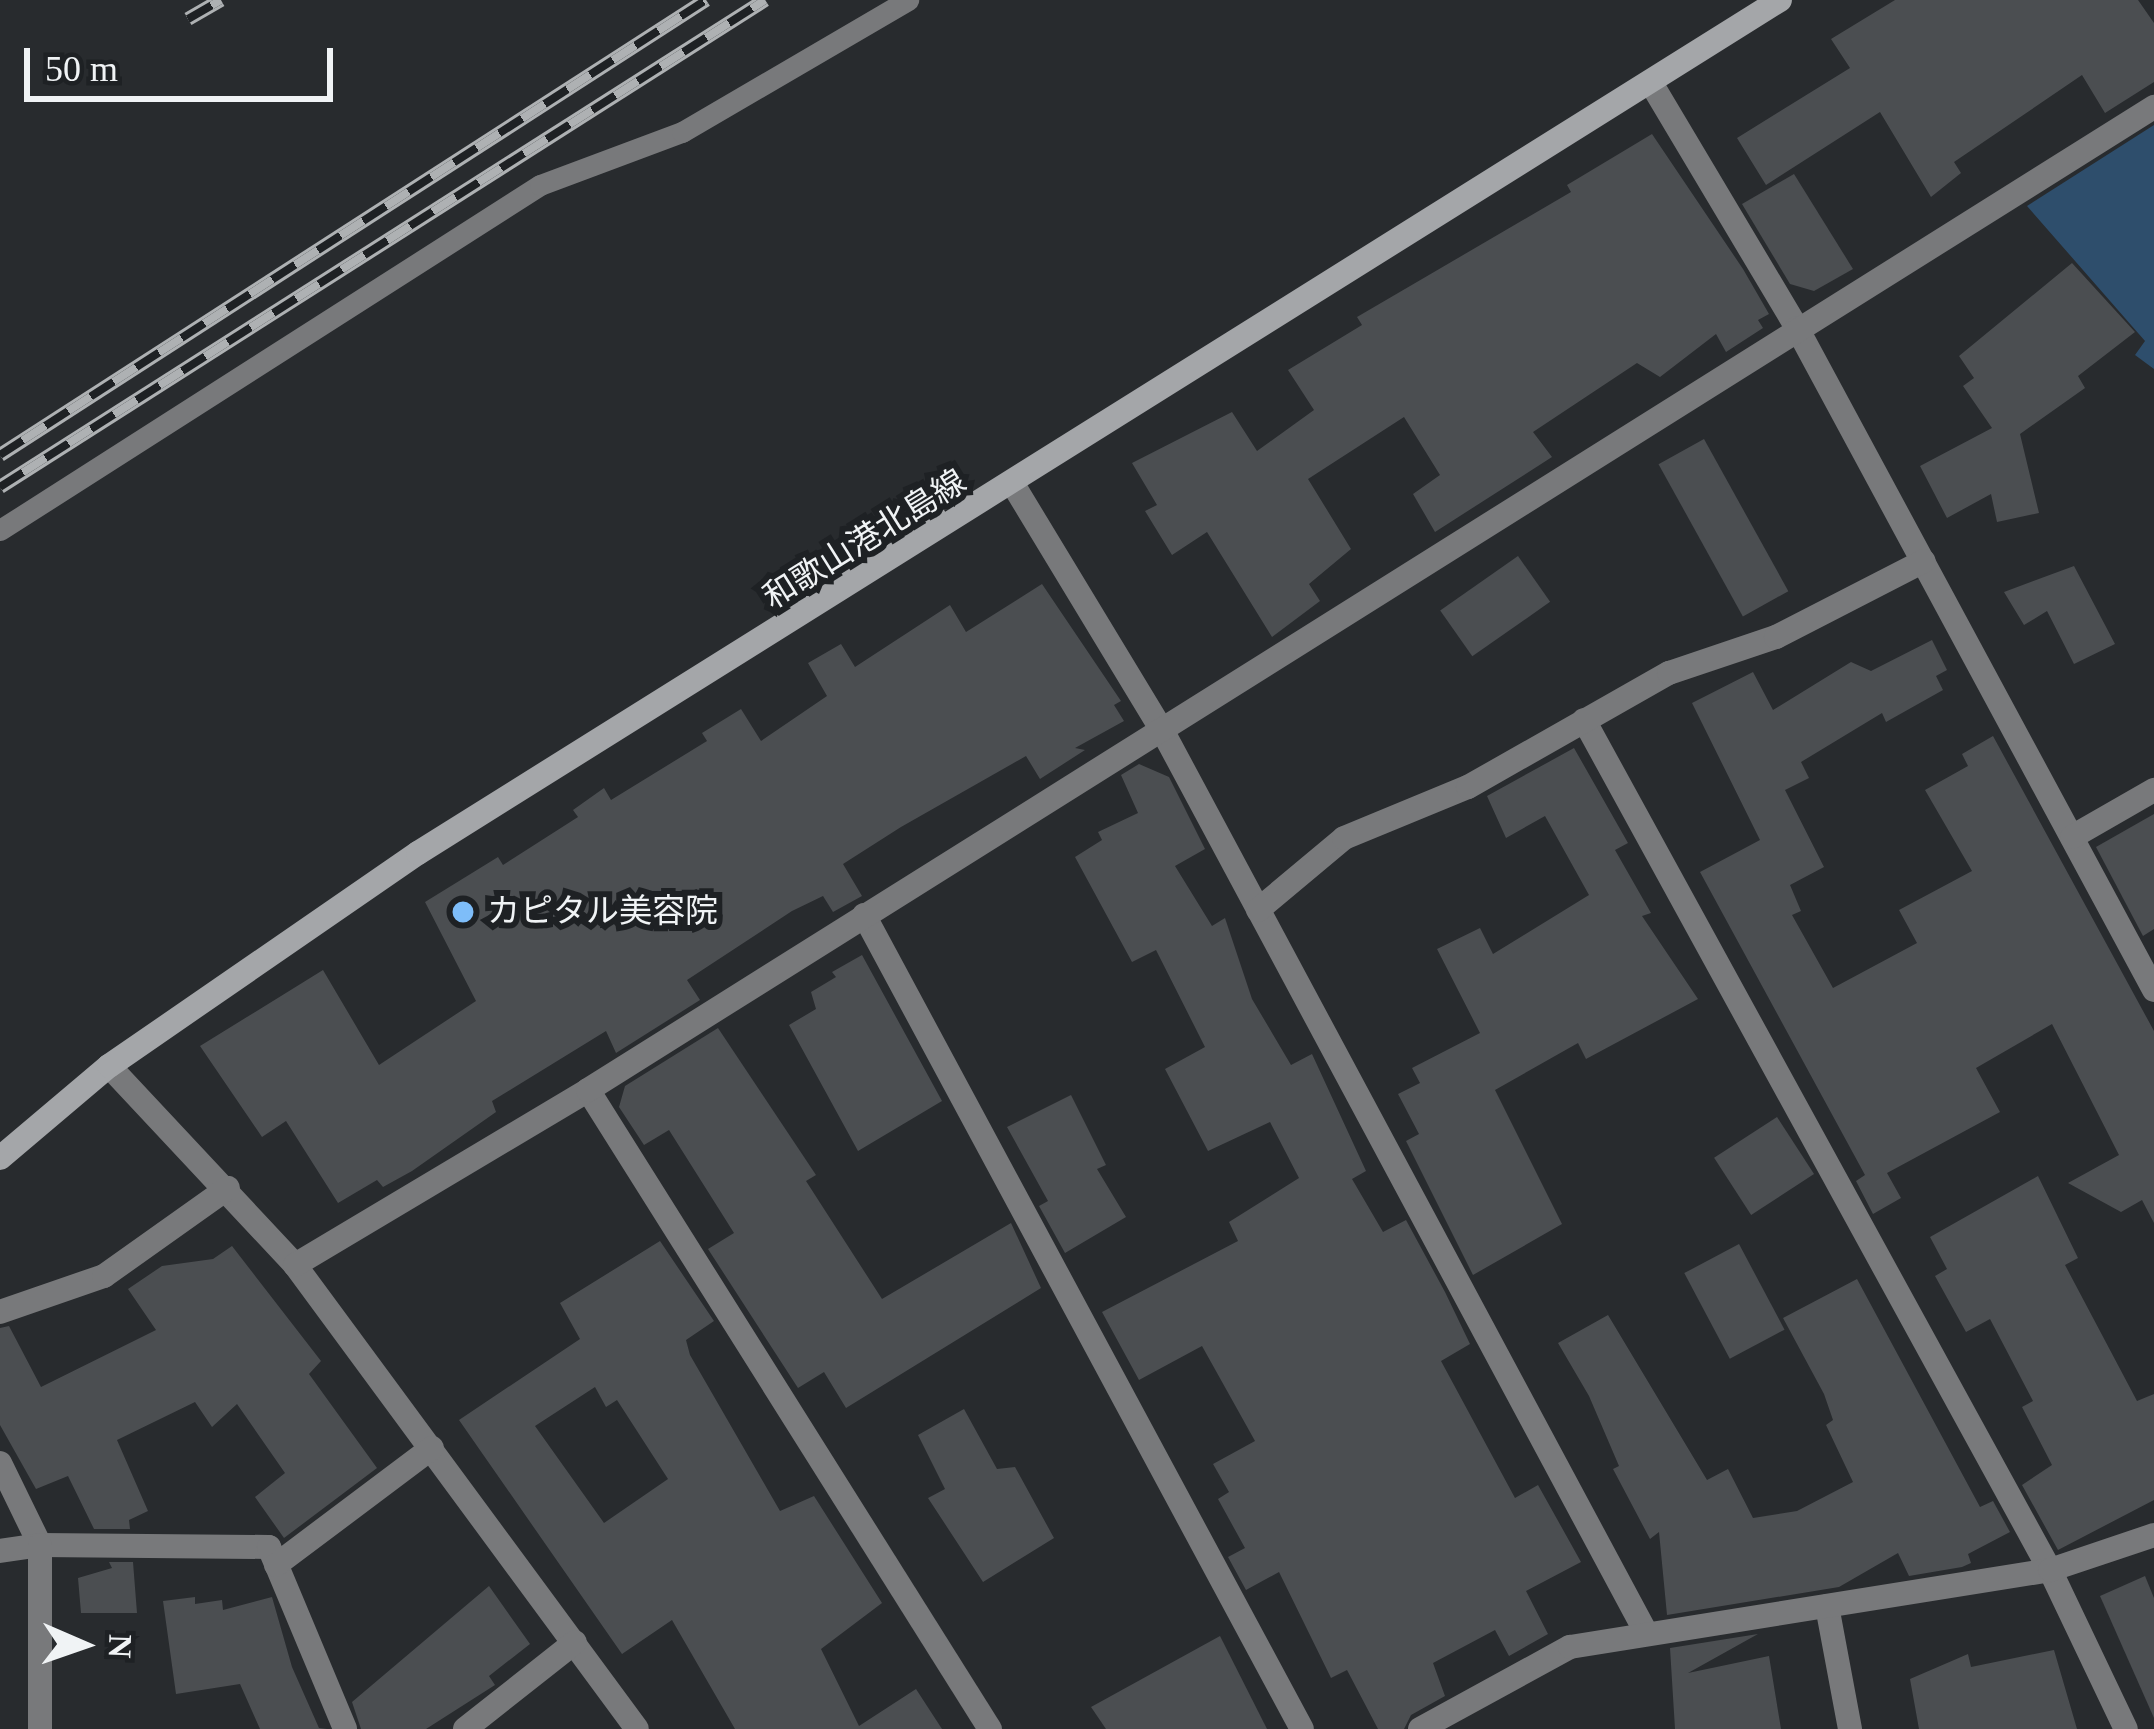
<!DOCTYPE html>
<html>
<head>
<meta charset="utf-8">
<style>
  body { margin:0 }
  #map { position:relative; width:2154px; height:1729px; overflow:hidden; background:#282b2e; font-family:"Times New Roman","Noto Sans JP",serif }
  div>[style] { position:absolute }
  .green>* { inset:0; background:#2e4e6c }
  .building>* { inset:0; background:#4b4e51; transform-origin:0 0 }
  .service>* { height:21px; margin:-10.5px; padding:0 10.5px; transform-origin:10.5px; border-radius:10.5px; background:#78797b }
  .minor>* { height:24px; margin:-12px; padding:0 12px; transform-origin:12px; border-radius:12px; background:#78797b }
  .secondary>* { height:24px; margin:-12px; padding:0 12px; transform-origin:12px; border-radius:12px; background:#a4a6a9 }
  .rail>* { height:14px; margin-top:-7px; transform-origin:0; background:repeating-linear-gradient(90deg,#1e2124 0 27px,#aeb1b3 0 54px); box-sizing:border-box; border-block:3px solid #aeb1b3 }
  .dots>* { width:33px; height:33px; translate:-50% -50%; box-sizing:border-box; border:6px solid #1e2124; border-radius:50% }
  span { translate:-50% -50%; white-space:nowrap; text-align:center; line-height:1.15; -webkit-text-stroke:12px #1e2124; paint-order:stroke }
  .street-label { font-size:33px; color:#f0f3f5 }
  .poi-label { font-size:33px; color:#f0f3f5 }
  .left { translate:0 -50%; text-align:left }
  .north { position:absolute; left:24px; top:1585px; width:120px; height:120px; -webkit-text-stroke:9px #1e2124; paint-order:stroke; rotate:92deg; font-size:33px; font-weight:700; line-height:48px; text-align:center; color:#f0f3f5 }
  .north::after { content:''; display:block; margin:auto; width:42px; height:54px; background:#f0f3f5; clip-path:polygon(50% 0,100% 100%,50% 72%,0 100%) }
  .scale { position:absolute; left:24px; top:48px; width:309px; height:54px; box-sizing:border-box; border:6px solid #f0f3f5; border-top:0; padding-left:15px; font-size:36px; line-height:42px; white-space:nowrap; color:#f0f3f5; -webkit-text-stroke:9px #1e2124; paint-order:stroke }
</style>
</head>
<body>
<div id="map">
  <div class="green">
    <div style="clip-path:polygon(2154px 125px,2154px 369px,2135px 355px,2145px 341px,2027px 206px)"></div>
  </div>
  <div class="building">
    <div style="clip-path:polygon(1895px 0,2138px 0,2154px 23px,2154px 82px,2105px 113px,2082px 75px,1954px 162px,1961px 173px,1931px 197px,1880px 112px,1766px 185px,1737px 138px,1850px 68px,1831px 39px)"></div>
    <div style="clip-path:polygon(1652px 134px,1743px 269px,1769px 314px,1758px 320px,1763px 328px,1726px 352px,1716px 334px,1660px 377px,1637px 363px,1533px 432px,1552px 457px,1435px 532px,1413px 494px,1440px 475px,1404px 417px,1308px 479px,1351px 549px,1309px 584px,1320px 601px,1272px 637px,1207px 532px,1172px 555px,1145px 511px,1157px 505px,1132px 463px,1232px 412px,1257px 451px,1314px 410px,1288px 370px,1362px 325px,1357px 317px,1571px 192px,1567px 185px)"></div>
    <div style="clip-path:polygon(1794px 174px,1853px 269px,1814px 291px,1790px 284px,1742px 204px)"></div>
    <div style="clip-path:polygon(2072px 263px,2135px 332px,2078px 376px,2085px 388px,2020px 434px,2039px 513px,1997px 522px,1991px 494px,1947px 518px,1920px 466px,1992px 428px,1963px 386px,1974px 378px,1959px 356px)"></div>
    <div style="left:1704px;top:439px;width:174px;height:52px;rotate:61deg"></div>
    <div style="left:1518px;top:556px;width:56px;height:95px;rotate:55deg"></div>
    <div style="clip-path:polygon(2074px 566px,2115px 644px,2074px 664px,2047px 611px,2024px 625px,2004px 592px)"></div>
    <div style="clip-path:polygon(1042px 584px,1121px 701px,1114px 705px,1124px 721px,1075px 748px,1085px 750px,1040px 779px,1026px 756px,901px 827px,843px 864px,862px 896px,833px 912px,823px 896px,792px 911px,687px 980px,700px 1000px,616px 1053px,606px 1031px,492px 1101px,496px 1112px,412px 1171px,383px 1187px,377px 1180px,338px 1203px,286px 1121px,262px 1137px,200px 1046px,323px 970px,379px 1065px,476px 1001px,425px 902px,498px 857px,503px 865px,578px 817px,573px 810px,604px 788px,611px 800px,707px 741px,702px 733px,741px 709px,761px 741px,827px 696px,808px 663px,841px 644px,855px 667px,950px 605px,966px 632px)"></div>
    <div style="clip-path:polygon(1932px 640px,1947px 670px,1936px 676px,1943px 690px,1886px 722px,1882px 713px,1801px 762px,1809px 778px,1785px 790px,1824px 867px,1790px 885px,1801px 911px,1792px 915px,1833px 988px,1917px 943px,1899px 910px,1972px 871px,1925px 790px,1968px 766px,1962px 754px,1993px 736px,2154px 1031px,2154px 1223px,2142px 1200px,2121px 1212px,2068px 1183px,2119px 1155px,2052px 1024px,1976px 1068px,2000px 1112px,1887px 1173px,1901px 1198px,1873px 1214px,1856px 1181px,1865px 1175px,1700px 872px,1760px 840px,1692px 703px,1753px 672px,1773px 710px,1851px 662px,1871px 671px)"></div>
    <div style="clip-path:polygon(1574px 748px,1628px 843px,1615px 850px,1651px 913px,1642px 916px,1698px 999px,1586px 1059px,1578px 1043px,1495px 1090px,1562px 1224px,1473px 1275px,1406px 1141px,1419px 1134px,1398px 1094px,1420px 1083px,1412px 1068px,1480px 1033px,1437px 949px,1480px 928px,1493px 954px,1589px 895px,1545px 816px,1506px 838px,1487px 796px)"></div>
    <div style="clip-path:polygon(1139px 764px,1169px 777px,1205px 849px,1175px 866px,1212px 926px,1225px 918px,1252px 999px,1291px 1065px,1312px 1054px,1366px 1171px,1352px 1179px,1383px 1232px,1406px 1220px,1445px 1292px,1470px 1344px,1441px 1361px,1515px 1498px,1538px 1485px,1581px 1562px,1526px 1591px,1548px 1634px,1509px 1656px,1495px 1630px,1433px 1663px,1445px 1696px,1411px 1715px,1404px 1729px,1378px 1729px,1347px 1670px,1331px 1678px,1279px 1572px,1246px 1590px,1228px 1557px,1245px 1548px,1218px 1499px,1229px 1492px,1213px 1464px,1255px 1441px,1202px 1346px,1139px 1380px,1102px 1312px,1238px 1241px,1229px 1222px,1299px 1178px,1270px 1122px,1208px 1151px,1165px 1069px,1205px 1047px,1156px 950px,1132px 962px,1075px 857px,1102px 840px,1098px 832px,1138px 813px,1121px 775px)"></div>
    <div style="clip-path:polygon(2154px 814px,2154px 929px,2143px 936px,2096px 847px)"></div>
    <div style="clip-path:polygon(862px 955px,942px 1101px,858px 1151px,789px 1025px,816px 1009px,811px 992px,836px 977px,832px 972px)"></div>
    <div style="clip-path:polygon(718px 1028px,816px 1175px,806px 1181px,882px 1299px,1011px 1223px,1041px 1288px,846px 1408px,824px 1372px,798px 1388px,708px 1249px,734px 1233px,669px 1130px,644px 1145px,619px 1107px,625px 1086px)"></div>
    <div style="clip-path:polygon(1071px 1095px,1106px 1165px,1097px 1169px,1126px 1217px,1065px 1253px,1039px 1206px,1048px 1201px,1007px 1127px)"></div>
    <div style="left:1777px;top:1117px;width:68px;height:75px;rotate:57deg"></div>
    <div style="clip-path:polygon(2038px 1176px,2078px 1258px,2065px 1265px,2137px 1401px,2154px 1394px,2154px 1500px,2058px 1550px,2022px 1485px,2052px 1465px,2022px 1407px,2033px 1401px,1990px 1319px,1966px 1332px,1935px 1276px,1947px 1269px,1930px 1237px)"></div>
    <div style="clip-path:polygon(evenodd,660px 1241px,714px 1321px,686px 1340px,690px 1355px,780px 1511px,814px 1496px,882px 1603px,821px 1649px,859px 1726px,916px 1689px,942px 1729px,735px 1729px,672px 1620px,622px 1654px,459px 1420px,580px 1339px,560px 1303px,660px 1241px,595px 1387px,606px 1407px,617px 1400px,668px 1479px,604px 1523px,535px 1426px,595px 1387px)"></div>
    <div style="left:1739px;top:1244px;width:97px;height:62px;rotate:62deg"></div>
    <div style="clip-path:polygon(232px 1246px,321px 1361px,309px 1374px,377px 1468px,284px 1538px,255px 1497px,285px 1473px,237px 1404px,212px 1427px,195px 1402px,117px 1440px,148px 1511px,129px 1520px,130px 1529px,94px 1529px,68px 1476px,36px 1489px,0 1425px,0 1328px,9px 1326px,41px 1387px,156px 1330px,128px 1289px,162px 1266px,213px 1259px)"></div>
    <div style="clip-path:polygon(1857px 1279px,1980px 1507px,1993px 1501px,2010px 1532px,1968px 1554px,1971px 1563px,1962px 1567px,1909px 1576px,1898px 1553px,1839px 1587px,1667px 1615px,1659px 1532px,1650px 1539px,1613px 1469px,1619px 1466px,1589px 1396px,1558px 1343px,1608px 1315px,1707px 1480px,1728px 1469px,1753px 1518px,1797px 1511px,1853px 1482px,1826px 1425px,1833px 1420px,1824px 1394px,1783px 1318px)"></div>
    <div style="clip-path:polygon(964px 1409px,997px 1469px,1015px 1467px,1054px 1538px,983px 1582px,928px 1498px,945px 1489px,918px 1435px)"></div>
    <div style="clip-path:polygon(109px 1562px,133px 1562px,137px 1613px,81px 1613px,78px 1578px,112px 1568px)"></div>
    <div style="clip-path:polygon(2145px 1576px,2154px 1598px,2154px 1718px,2100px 1596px)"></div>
    <div style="clip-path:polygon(489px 1586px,530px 1644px,489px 1676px,495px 1685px,426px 1729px,361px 1729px,352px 1702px)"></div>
    <div style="clip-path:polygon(195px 1597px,195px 1604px,222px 1600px,223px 1610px,272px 1597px,292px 1667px,319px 1728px,327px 1729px,260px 1729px,240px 1684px,176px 1694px,163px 1601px)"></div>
    <div style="clip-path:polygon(1758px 1634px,1688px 1673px,1769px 1656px,1781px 1729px,1675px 1729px,1670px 1648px)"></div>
    <div style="clip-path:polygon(1220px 1636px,1267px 1729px,1106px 1729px,1091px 1707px)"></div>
    <div style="clip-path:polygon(2054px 1650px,2077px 1729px,1919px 1729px,1910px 1679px,1968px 1654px,1971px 1667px)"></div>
  </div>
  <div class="service">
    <div style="left:0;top:530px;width:641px;rotate:-32.57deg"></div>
    <div style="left:540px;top:185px;width:152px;rotate:-20.5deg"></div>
    <div style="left:682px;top:132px;width:262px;rotate:-30.3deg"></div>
  </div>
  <div class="minor">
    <div style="left:1651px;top:83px;width:285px;rotate:59.2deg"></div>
    <div style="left:1797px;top:328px;width:752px;rotate:61.66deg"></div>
    <div style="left:1014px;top:486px;width:285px;rotate:58.8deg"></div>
    <div style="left:1162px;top:730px;width:1020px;rotate:61.8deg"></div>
    <div style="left:1584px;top:720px;width:969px;rotate:61.27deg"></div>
    <div style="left:2050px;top:1570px;width:176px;rotate:64.5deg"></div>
    <div style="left:2072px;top:837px;width:95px;rotate:-29.8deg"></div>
    <div style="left:1258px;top:910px;width:112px;rotate:-39.9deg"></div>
    <div style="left:1344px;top:838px;width:134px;rotate:-22.4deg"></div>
    <div style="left:1468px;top:787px;width:231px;rotate:-29.6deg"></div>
    <div style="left:1669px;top:673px;width:113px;rotate:-18.6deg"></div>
    <div style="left:1776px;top:637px;width:166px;rotate:-27.2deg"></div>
    <div style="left:864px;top:915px;width:924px;rotate:61.72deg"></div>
    <div style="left:109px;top:1066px;width:272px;rotate:46.9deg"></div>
    <div style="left:295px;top:1265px;width:576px;rotate:53.61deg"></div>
    <div style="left:588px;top:1090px;width:755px;rotate:57.83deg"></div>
    <div style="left:295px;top:1265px;width:341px;rotate:-30.8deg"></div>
    <div style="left:588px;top:1090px;width:1849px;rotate:-32.12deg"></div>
    <div style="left:0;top:1312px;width:110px;rotate:-19.1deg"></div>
    <div style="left:104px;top:1276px;width:152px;rotate:-35.4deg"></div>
    <div style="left:0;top:1463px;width:91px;rotate:64deg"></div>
    <div style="left:40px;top:1545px;width:229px;rotate:0.5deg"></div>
    <div style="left:269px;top:1547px;width:197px;rotate:67.3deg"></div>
    <div style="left:0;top:1551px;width:40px;rotate:-8.5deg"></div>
    <div style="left:40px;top:1545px;width:184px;rotate:90deg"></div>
    <div style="left:276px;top:1565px;width:195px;rotate:-36.9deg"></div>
    <div style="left:1827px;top:1606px;width:125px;rotate:79.4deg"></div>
    <div style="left:465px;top:1729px;width:140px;rotate:-38.3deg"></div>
    <div style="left:1420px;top:1729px;width:171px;rotate:-28.7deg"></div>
    <div style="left:1570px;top:1647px;width:486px;rotate:-9.1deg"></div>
    <div style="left:2050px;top:1570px;width:110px;rotate:-18.6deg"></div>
  </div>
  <div class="secondary">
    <div style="left:0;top:1158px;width:143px;rotate:-40.2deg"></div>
    <div style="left:109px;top:1066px;width:375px;rotate:-34.6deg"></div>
    <div style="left:418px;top:853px;width:1607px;rotate:-32.06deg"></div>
  </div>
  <div class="rail">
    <div style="left:188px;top:19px;width:38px;rotate:-30deg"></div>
    <div style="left:0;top:455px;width:840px;rotate:-32.8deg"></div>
    <div style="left:0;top:487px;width:907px;rotate:-32.48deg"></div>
  </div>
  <div class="dots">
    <div style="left:463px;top:912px;background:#7ebdf9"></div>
  </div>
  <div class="street-label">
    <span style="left:865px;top:540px;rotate:-32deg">和歌山港北島線</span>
  </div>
  <div class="poi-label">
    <span class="left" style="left:487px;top:912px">カピタル美容院</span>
  </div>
  <div class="north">N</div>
  <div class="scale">50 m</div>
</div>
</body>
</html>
